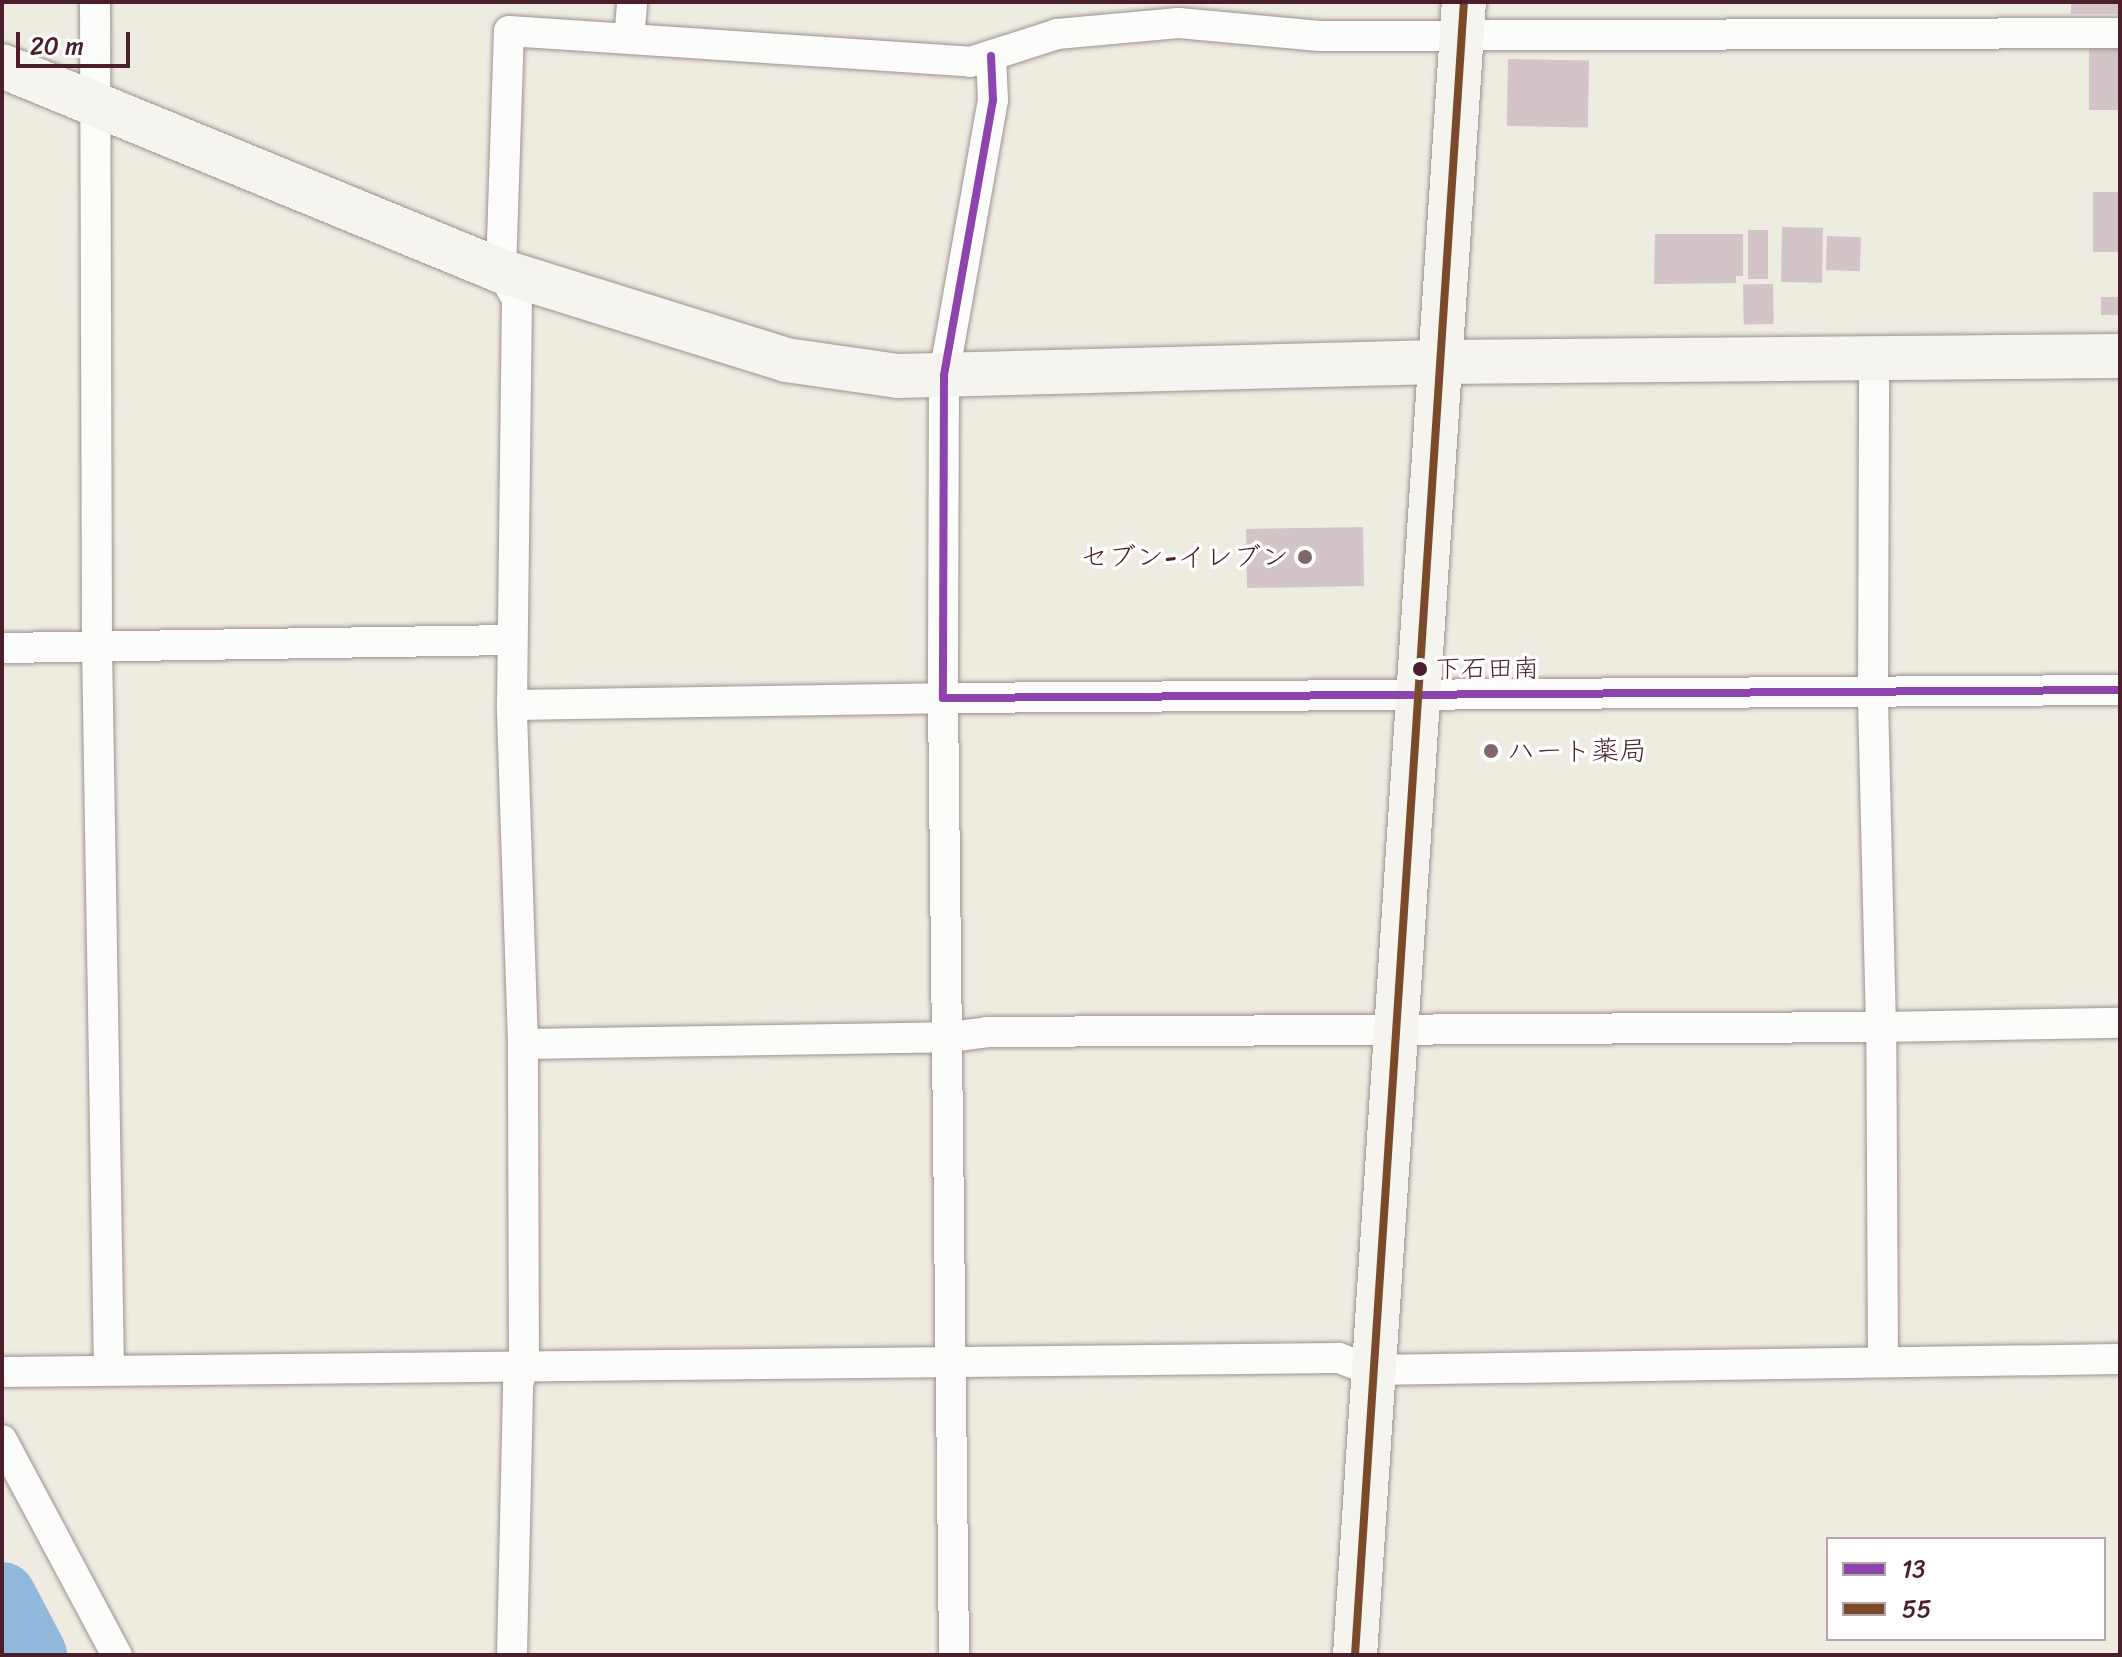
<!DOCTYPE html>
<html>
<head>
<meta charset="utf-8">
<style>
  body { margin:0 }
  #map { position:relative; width:2122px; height:1657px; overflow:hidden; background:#eeebe1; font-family:Sriracha,"Klee One",sans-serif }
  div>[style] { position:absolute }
  .river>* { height:68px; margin:-34px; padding:0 34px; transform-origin:34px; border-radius:34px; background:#91b9db }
  .building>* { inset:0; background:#d2c4c7; transform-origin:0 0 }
  .roads { filter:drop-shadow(0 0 2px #9c9290) drop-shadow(0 0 2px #9c9290) }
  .street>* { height:30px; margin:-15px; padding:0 15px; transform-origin:15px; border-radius:15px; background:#fcfcfa }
  .secondary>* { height:44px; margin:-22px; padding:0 22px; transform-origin:22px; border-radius:22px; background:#f6f4ef }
  .bus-1>* { height:8px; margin:-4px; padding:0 4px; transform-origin:4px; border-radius:4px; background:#8e44ad }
  .bus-2>* { height:8px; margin:-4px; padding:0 4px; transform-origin:4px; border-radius:4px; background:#7a4b2a }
  .dots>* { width:22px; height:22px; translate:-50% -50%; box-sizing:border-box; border:4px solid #fff; border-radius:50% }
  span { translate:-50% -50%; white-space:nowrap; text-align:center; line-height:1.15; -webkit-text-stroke:7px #fff; paint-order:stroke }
  .bus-label { font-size:26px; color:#4a1f2b }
  .left { translate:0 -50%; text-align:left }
  .poi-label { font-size:28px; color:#4a1f2b }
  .right { translate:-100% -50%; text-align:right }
  .frame { position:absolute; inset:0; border:4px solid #4a1f2b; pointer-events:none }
  .legend { position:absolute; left:1826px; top:1537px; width:280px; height:104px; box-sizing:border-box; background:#fff; border:2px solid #b7a5aa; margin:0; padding:10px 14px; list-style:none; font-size:24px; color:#4a1f2b }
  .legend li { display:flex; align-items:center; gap:16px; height:40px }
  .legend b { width:40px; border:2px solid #b7a5aa }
  .scale { position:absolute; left:16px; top:32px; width:114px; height:36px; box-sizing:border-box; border:4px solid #4a1f2b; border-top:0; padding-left:10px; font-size:24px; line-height:28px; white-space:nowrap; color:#4a1f2b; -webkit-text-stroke:6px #fff; paint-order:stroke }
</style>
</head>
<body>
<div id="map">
  <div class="river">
    <div style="left:2px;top:1596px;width:67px;rotate:62.3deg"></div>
  </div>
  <div class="building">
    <div style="left:2071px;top:2px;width:49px;height:12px"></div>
    <div style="left:2089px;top:48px;width:31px;height:62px"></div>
    <div style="left:1508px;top:59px;width:81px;height:67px;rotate:1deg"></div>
    <div style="left:2093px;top:192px;width:27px;height:60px"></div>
    <div style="left:1782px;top:227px;width:41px;height:55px;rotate:1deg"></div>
    <div style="left:1768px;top:230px;width:49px;height:20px;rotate:90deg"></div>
    <div style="clip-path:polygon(1655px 234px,1743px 234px,1743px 276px,1736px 276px,1736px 283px,1654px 284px)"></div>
    <div style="left:1827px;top:236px;width:34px;height:34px;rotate:2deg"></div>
    <div style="left:1773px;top:284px;width:40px;height:30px;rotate:89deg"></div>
    <div style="left:2101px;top:297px;width:19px;height:18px"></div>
    <div style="left:1363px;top:527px;width:59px;height:117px;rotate:89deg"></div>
  </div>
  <div class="roads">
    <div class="street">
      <div style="left:95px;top:2px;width:644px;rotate:89.82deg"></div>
      <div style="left:97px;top:646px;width:722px;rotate:89.05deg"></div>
      <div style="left:629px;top:39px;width:37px;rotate:-85deg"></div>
      <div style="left:991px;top:56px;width:44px;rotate:87.4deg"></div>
      <div style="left:993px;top:100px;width:280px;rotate:100.1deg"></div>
      <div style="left:944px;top:376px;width:322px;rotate:90.2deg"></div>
      <div style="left:943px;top:698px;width:1177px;rotate:-0.39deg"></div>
      <div style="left:2px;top:648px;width:510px;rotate:-0.9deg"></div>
      <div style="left:512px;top:705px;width:431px;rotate:-0.9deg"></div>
      <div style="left:943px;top:698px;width:957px;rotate:89.34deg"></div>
      <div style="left:523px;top:1044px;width:426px;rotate:-0.9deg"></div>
      <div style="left:949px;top:1037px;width:38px;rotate:-7deg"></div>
      <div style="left:987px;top:1032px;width:894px;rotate:-0.32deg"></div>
      <div style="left:1881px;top:1027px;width:333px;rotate:-91.4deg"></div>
      <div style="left:1873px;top:694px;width:337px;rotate:-89.8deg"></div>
      <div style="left:1883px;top:1362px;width:335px;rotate:-90.3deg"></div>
      <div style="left:1881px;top:1027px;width:239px;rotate:-1deg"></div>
      <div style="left:2px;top:1372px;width:1337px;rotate:-0.6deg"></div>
      <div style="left:1339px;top:1358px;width:34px;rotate:21deg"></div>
      <div style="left:1371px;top:1370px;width:749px;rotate:-0.84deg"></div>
      <div style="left:2px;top:1440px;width:244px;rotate:61.9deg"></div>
      <div style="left:512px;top:1655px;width:271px;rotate:-88.7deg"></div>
      <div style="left:518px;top:1384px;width:20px;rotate:-72deg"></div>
      <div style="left:524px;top:1365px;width:321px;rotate:-90.2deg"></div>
      <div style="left:523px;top:1044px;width:339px;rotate:-91.9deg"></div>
      <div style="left:512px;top:705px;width:406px;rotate:-89.3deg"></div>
      <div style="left:517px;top:299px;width:32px;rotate:-120deg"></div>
      <div style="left:501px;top:271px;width:240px;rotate:-88.1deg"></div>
      <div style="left:509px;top:31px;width:462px;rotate:3.8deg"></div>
      <div style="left:970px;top:62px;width:91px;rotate:-17.8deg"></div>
      <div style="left:1057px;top:34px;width:122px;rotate:-5.2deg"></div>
      <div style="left:1179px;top:23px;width:141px;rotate:5.3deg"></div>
      <div style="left:1319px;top:36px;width:801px;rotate:-0.21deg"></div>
    </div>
    <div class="secondary">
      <div style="left:2px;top:66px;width:539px;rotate:22.33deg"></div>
      <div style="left:501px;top:271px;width:299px;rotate:17.3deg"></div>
      <div style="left:786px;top:360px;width:113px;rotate:8.1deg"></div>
      <div style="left:898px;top:376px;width:540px;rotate:-1.49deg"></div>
      <div style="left:1438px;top:362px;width:682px;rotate:-0.5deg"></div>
      <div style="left:1355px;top:1655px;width:1657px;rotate:-86.23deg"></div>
    </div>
  </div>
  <div class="bus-1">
    <div style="left:991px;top:56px;width:44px;rotate:87.4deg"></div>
    <div style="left:993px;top:100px;width:280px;rotate:100.1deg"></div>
    <div style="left:944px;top:376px;width:322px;rotate:90.2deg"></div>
    <div style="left:943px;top:698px;width:1177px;rotate:-0.39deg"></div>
  </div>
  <div class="bus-2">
    <div style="left:1355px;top:1655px;width:1657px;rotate:-86.23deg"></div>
  </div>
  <div class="dots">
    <div style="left:1305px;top:557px;background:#83666b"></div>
    <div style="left:1420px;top:669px;background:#4a1f2b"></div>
    <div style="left:1491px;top:751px;background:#83666b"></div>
  </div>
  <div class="bus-label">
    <span class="left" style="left:1435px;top:669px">下石田南</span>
  </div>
  <div class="poi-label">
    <span class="right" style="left:1289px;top:557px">セブン-イレブン</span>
    <span class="left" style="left:1507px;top:751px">ハート薬局</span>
  </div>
  <div class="frame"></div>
  <ul class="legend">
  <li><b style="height:10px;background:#8e44ad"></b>13</li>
  <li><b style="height:10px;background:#7a4b2a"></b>55</li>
  </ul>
  <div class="scale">20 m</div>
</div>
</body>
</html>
